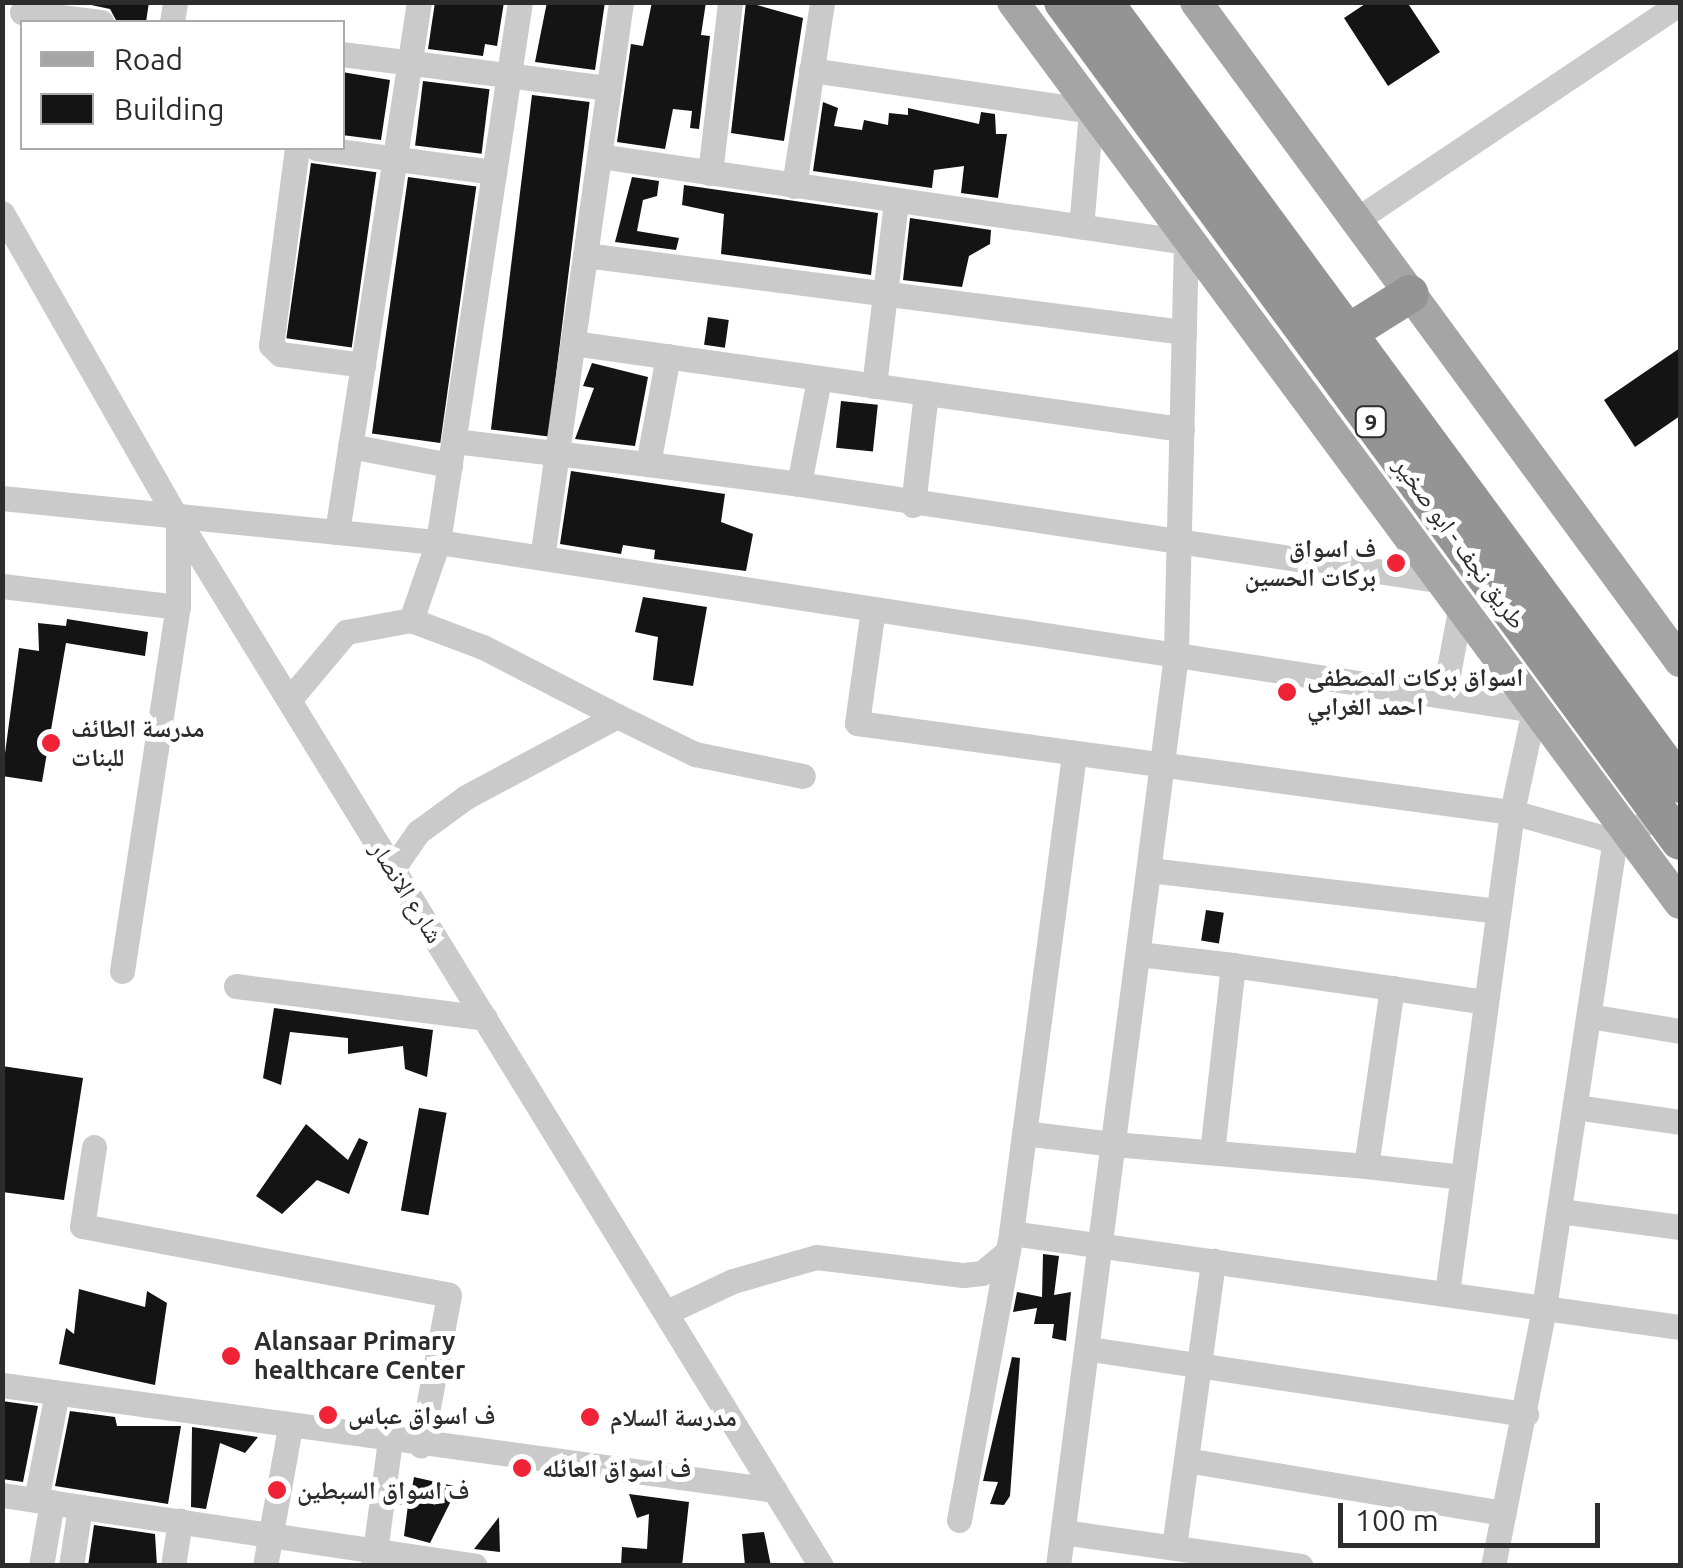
<!DOCTYPE html>
<html>
<head>
<meta charset="utf-8">
<style>
  body { margin:0 }
  #map { position:relative; width:1683px; height:1568px; overflow:hidden; background:#fff; font-family:Ubuntu,"Noto Naskh Arabic",sans-serif }
  div>[style] { position:absolute }
  .building>* { inset:0; background:#141414; transform-origin:0 0 }
  .minor>* { height:25px; margin:-12.5px; padding:0 12.5px; transform-origin:12.5px; border-radius:12.5px; background:#cacaca }
  .major>* { height:32px; margin:-16px; padding:0 16px; transform-origin:16px; border-radius:16px; background:#a5a5a5 }
  .highway>* { height:38px; margin:-19px; padding:0 19px; transform-origin:19px; border-radius:19px; background:#949494 }
  .dots>* { width:28px; height:28px; translate:-50% -50%; box-sizing:border-box; border:5px solid #fff; border-radius:50% }
  span { translate:-50% -50%; white-space:nowrap; text-align:center; line-height:1.15; -webkit-text-stroke:10px #fff; paint-order:stroke }
  .shield-label span { padding:2px 8px; background:#fff; border:2px solid; border-radius:8px; -webkit-text-stroke-width:0 }
  .shield-label { font-size:22px; color:#2d2d2d; font-weight:700 }
  .street-label { font-size:25px; color:#2d2d2d }
  .poi-label { font-size:25px; color:#2d2d2d; font-weight:700 }
  .right { translate:-100% -50%; text-align:right }
  .left { translate:0 -50%; text-align:left }
  .frame { position:absolute; inset:0; border:5px solid #2d2d2d; pointer-events:none }
  .legend { position:absolute; left:20px; top:20px; width:325px; height:130px; box-sizing:border-box; background:#fff; border:2px solid #ababab; margin:0; padding:12px 18px; list-style:none; font-size:30px; color:#2d2d2d }
  .legend li { display:flex; align-items:center; gap:20px; height:50px }
  .legend b { width:50px; border:2px solid #ababab }
  .scale { position:absolute; left:1338px; top:1503px; width:262px; height:45px; box-sizing:border-box; border:5px solid #2d2d2d; border-top:0; padding-left:12px; font-size:30px; line-height:35px; white-space:nowrap; color:#2d2d2d; -webkit-text-stroke:8px #fff; paint-order:stroke }
</style>
</head>
<body>
<div id="map">
  <div class="building">
    <div style="clip-path:polygon(77px 2px,149px 2px,146px 22px,117px 22px,110px 9px)"></div>
    <div style="clip-path:polygon(435px 2px,504px 2px,497px 46px,485px 44px,483px 56px,428px 49px)"></div>
    <div style="clip-path:polygon(547px 2px,605px 2px,595px 70px,535px 62px)"></div>
    <div style="clip-path:polygon(652px 2px,706px 2px,701px 35px,710px 36px,699px 129px,690px 128px,692px 111px,673px 109px,665px 149px,617px 142px,631px 44px,643px 46px)"></div>
    <div style="clip-path:polygon(746px 2px,803px 18px,784px 141px,731px 133px)"></div>
    <div style="clip-path:polygon(1368px 2px,1407px 2px,1440px 52px,1388px 86px,1344px 18px)"></div>
    <div style="clip-path:polygon(342px 72px,390px 80px,381px 140px,342px 135px)"></div>
    <div style="left:423px;top:81px;width:67px;height:65px;rotate:7deg"></div>
    <div style="left:532px;top:95px;width:58px;height:337px;rotate:7deg"></div>
    <div style="clip-path:polygon(823px 102px,838px 108px,834px 126px,862px 130px,864px 120px,888px 125px,889px 113px,908px 115px,908px 108px,979px 124px,981px 112px,995px 114px,996px 134px,1007px 134px,998px 198px,961px 193px,964px 166px,934px 170px,932px 188px,813px 171px)"></div>
    <div style="left:311px;top:163px;width:66px;height:177px;rotate:8deg"></div>
    <div style="left:408px;top:177px;width:69px;height:259px;rotate:8deg"></div>
    <div style="clip-path:polygon(632px 177px,659px 181px,657px 196px,643px 200px,637px 231px,679px 238px,676px 250px,615px 242px)"></div>
    <div style="clip-path:polygon(684px 185px,878px 213px,871px 275px,721px 254px,724px 214px,682px 205px)"></div>
    <div style="clip-path:polygon(910px 218px,991px 230px,990px 244px,969px 256px,962px 287px,903px 280px)"></div>
    <div style="left:708px;top:317px;width:21px;height:28px;rotate:8deg"></div>
    <div style="clip-path:polygon(1680px 348px,1680px 416px,1635px 447px,1604px 400px)"></div>
    <div style="clip-path:polygon(592px 363px,648px 377px,635px 446px,575px 439px,594px 388px,583px 386px)"></div>
    <div style="left:841px;top:401px;width:37px;height:47px;rotate:6deg"></div>
    <div style="clip-path:polygon(571px 471px,725px 494px,721px 522px,753px 534px,746px 571px,654px 559px,655px 550px,623px 545px,621px 554px,560px 544px)"></div>
    <div style="clip-path:polygon(643px 597px,707px 607px,693px 686px,653px 680px,658px 637px,635px 632px)"></div>
    <div style="clip-path:polygon(67px 619px,148px 632px,145px 656px,66px 643px,42px 782px,2px 776px,19px 648px,39px 651px,38px 623px,66px 626px)"></div>
    <div style="left:1206px;top:910px;width:18px;height:31px;rotate:9deg"></div>
    <div style="clip-path:polygon(274px 1008px,433px 1030px,427px 1077px,405px 1069px,403px 1046px,348px 1054px,348px 1038px,290px 1032px,281px 1085px,263px 1078px)"></div>
    <div style="clip-path:polygon(2px 1066px,83px 1078px,64px 1200px,2px 1192px)"></div>
    <div style="left:419px;top:1108px;width:28px;height:104px;rotate:10deg"></div>
    <div style="clip-path:polygon(306px 1124px,348px 1160px,359px 1138px,368px 1142px,349px 1194px,317px 1180px,282px 1214px,256px 1196px)"></div>
    <div style="clip-path:polygon(1043px 1254px,1059px 1256px,1054px 1295px,1071px 1292px,1066px 1341px,1052px 1338px,1054px 1324px,1034px 1324px,1037px 1308px,1013px 1312px,1017px 1292px,1042px 1297px)"></div>
    <div style="clip-path:polygon(79px 1289px,145px 1307px,147px 1291px,167px 1303px,155px 1385px,59px 1364px,66px 1328px,74px 1334px)"></div>
    <div style="clip-path:polygon(1012px 1357px,1020px 1358px,1010px 1496px,1004px 1505px,990px 1504px,998px 1482px,983px 1481px)"></div>
    <div style="clip-path:polygon(2px 1401px,38px 1406px,23px 1482px,2px 1479px)"></div>
    <div style="clip-path:polygon(70px 1411px,115px 1417px,117px 1426px,181px 1426px,168px 1504px,55px 1486px)"></div>
    <div style="clip-path:polygon(192px 1427px,258px 1437px,245px 1453px,220px 1443px,206px 1509px,191px 1507px)"></div>
    <div style="clip-path:polygon(414px 1477px,458px 1487px,430px 1543px,404px 1536px,408px 1505px,398px 1504px,400px 1487px,412px 1488px)"></div>
    <div style="clip-path:polygon(629px 1494px,689px 1502px,682px 1566px,621px 1565px,622px 1547px,647px 1549px,649px 1514px,637px 1518px)"></div>
    <div style="clip-path:polygon(499px 1517px,500px 1552px,474px 1549px)"></div>
    <div style="clip-path:polygon(94px 1525px,155px 1534px,157px 1566px,88px 1566px)"></div>
    <div style="clip-path:polygon(764px 1532px,771px 1566px,745px 1566px,742px 1534px)"></div>
  </div>
  <div class="minor">
    <div style="left:22px;top:12px;width:80px;rotate:7.2deg"></div>
    <div style="left:172px;top:22px;width:20px;rotate:-81deg"></div>
    <div style="left:342px;top:54px;width:269px;rotate:7.3deg"></div>
    <div style="left:811px;top:70px;width:283px;rotate:8.3deg"></div>
    <div style="left:1091px;top:111px;width:116px;rotate:94.9deg"></div>
    <div style="left:297px;top:148px;width:199px;rotate:97.5deg"></div>
    <div style="left:271px;top:345px;width:13px;rotate:45deg"></div>
    <div style="left:280px;top:354px;width:84px;rotate:7.5deg"></div>
    <div style="left:316px;top:148px;width:180px;rotate:7.7deg"></div>
    <div style="left:599px;top:156px;width:593px;rotate:8.33deg"></div>
    <div style="left:1186px;top:242px;width:413px;rotate:91.4deg"></div>
    <div style="left:1176px;top:655px;width:919px;rotate:97.38deg"></div>
    <div style="left:710px;top:173px;width:172px;rotate:-83.3deg"></div>
    <div style="left:794px;top:186px;width:186px;rotate:-81.3deg"></div>
    <div style="left:2px;top:213px;width:354px;rotate:60.2deg"></div>
    <div style="left:178px;top:520px;width:1228px;rotate:58.42deg"></div>
    <div style="left:1356px;top:220px;width:390px;rotate:-33.8deg"></div>
    <div style="left:585px;top:255px;width:604px;rotate:7.33deg"></div>
    <div style="left:573px;top:343px;width:615px;rotate:8.04deg"></div>
    <div style="left:668px;top:356px;width:110px;rotate:100.5deg"></div>
    <div style="left:648px;top:464px;width:152px;rotate:7.5deg"></div>
    <div style="left:799px;top:484px;width:107px;rotate:-79.2deg"></div>
    <div style="left:874px;top:386px;width:186px;rotate:-83.2deg"></div>
    <div style="left:454px;top:441px;width:195px;rotate:6.8deg"></div>
    <div style="left:350px;top:446px;width:102px;rotate:10.8deg"></div>
    <div style="left:799px;top:484px;width:645px;rotate:8.56deg"></div>
    <div style="left:2px;top:498px;width:438px;rotate:5.8deg"></div>
    <div style="left:438px;top:542px;width:1109px;rotate:8.71deg"></div>
    <div style="left:1534px;top:710px;width:104px;rotate:102.2deg"></div>
    <div style="left:1512px;top:812px;width:486px;rotate:97.7deg"></div>
    <div style="left:913px;top:505px;width:113px;rotate:-83.4deg"></div>
    <div style="left:337px;top:532px;width:536px;rotate:-81.21deg"></div>
    <div style="left:542px;top:558px;width:562px;rotate:-81.91deg"></div>
    <div style="left:2px;top:586px;width:177px;rotate:6.8deg"></div>
    <div style="left:873px;top:609px;width:115px;rotate:98deg"></div>
    <div style="left:857px;top:723px;width:661px;rotate:7.74deg"></div>
    <div style="left:1512px;top:812px;width:107px;rotate:15.7deg"></div>
    <div style="left:411px;top:620px;width:83px;rotate:-70.9deg"></div>
    <div style="left:438px;top:542px;width:546px;rotate:-81.37deg"></div>
    <div style="left:1444px;top:696px;width:87px;rotate:-79.5deg"></div>
    <div style="left:289px;top:700px;width:89px;rotate:-50deg"></div>
    <div style="left:346px;top:632px;width:66px;rotate:-10.5deg"></div>
    <div style="left:411px;top:620px;width:77px;rotate:20.6deg"></div>
    <div style="left:483px;top:647px;width:151px;rotate:27.2deg"></div>
    <div style="left:393px;top:868px;width:44px;rotate:-55.2deg"></div>
    <div style="left:418px;top:832px;width:59px;rotate:-36.1deg"></div>
    <div style="left:466px;top:797px;width:171px;rotate:-28.2deg"></div>
    <div style="left:617px;top:716px;width:87px;rotate:26deg"></div>
    <div style="left:695px;top:754px;width:110px;rotate:11.5deg"></div>
    <div style="left:1149px;top:870px;width:351px;rotate:6.7deg"></div>
    <div style="left:1138px;top:954px;width:96px;rotate:6.6deg"></div>
    <div style="left:122px;top:971px;width:368px;rotate:-81.3deg"></div>
    <div style="left:178px;top:607px;width:87px;rotate:-90deg"></div>
    <div style="left:236px;top:986px;width:251px;rotate:7.3deg"></div>
    <div style="left:1392px;top:988px;width:95px;rotate:8.5deg"></div>
    <div style="left:1589px;top:1016px;width:92px;rotate:9.4deg"></div>
    <div style="left:1575px;top:1107px;width:106px;rotate:8.1deg"></div>
    <div style="left:1024px;top:1133px;width:91px;rotate:7deg"></div>
    <div style="left:1114px;top:1144px;width:253px;rotate:5deg"></div>
    <div style="left:1366px;top:1166px;width:180px;rotate:-81.7deg"></div>
    <div style="left:1392px;top:988px;width:161px;rotate:-171.8deg"></div>
    <div style="left:1233px;top:965px;width:188px;rotate:96.4deg"></div>
    <div style="left:94px;top:1147px;width:80px;rotate:98.6deg"></div>
    <div style="left:82px;top:1226px;width:373px;rotate:10.6deg"></div>
    <div style="left:449px;top:1295px;width:153px;rotate:100.6deg"></div>
    <div style="left:1366px;top:1166px;width:97px;rotate:6.5deg"></div>
    <div style="left:1560px;top:1211px;width:121px;rotate:7.6deg"></div>
    <div style="left:1011px;top:1233px;width:676px;rotate:8deg"></div>
    <div style="left:667px;top:1312px;width:73px;rotate:-25.2deg"></div>
    <div style="left:733px;top:1281px;width:86px;rotate:-16.1deg"></div>
    <div style="left:816px;top:1257px;width:148px;rotate:7deg"></div>
    <div style="left:963px;top:1275px;width:19px;rotate:-6deg"></div>
    <div style="left:982px;top:1273px;width:33px;rotate:-40deg"></div>
    <div style="left:1090px;top:1349px;width:441px;rotate:8.5deg"></div>
    <div style="left:2px;top:1385px;width:780px;rotate:7.74deg"></div>
    <div style="left:1186px;top:1460px;width:322px;rotate:9.5deg"></div>
    <div style="left:2px;top:1495px;width:478px;rotate:8.5deg"></div>
    <div style="left:36px;top:1500px;width:109px;rotate:-78.9deg"></div>
    <div style="left:959px;top:1520px;width:292px;rotate:-79.7deg"></div>
    <div style="left:1011px;top:1233px;width:483px;rotate:-82.5deg"></div>
    <div style="left:1063px;top:1532px;width:240px;rotate:8.1deg"></div>
    <div style="left:1174px;top:1547px;width:289px;rotate:-82.2deg"></div>
    <div style="left:41px;top:1566px;width:65px;rotate:-80.2deg"></div>
    <div style="left:71px;top:1566px;width:60px;rotate:-81.3deg"></div>
    <div style="left:173px;top:1566px;width:46px;rotate:-81.2deg"></div>
    <div style="left:265px;top:1566px;width:141px;rotate:-79.8deg"></div>
    <div style="left:373px;top:1566px;width:126px;rotate:-82.3deg"></div>
    <div style="left:1493px;top:1566px;width:263px;rotate:-78.8deg"></div>
    <div style="left:1544px;top:1308px;width:472px;rotate:-81.4deg"></div>
    <div style="left:1615px;top:841px;width:52px;rotate:-31deg"></div>
  </div>
  <div class="major">
    <div style="left:1013px;top:2px;width:1121px;rotate:53.49deg"></div>
    <div style="left:1196px;top:2px;width:818px;rotate:53.7deg"></div>
  </div>
  <div class="highway">
    <div style="left:1063px;top:2px;width:1041px;rotate:53.67deg"></div>
    <div style="left:1104px;top:2px;width:971px;rotate:53.63deg"></div>
    <div style="left:1348px;top:333px;width:73px;rotate:-32.2deg"></div>
  </div>
  <div class="dots">
    <div style="left:1396px;top:563px;background:#f02337"></div>
    <div style="left:1287px;top:692px;background:#f02337"></div>
    <div style="left:51px;top:743px;background:#f02337"></div>
    <div style="left:231px;top:1356px;background:#f02337"></div>
    <div style="left:328px;top:1415px;background:#f02337"></div>
    <div style="left:590px;top:1417px;background:#f02337"></div>
    <div style="left:522px;top:1468px;background:#f02337"></div>
    <div style="left:277px;top:1490px;background:#f02337"></div>
  </div>
  <div class="shield-label">
    <span style="left:1371px;top:422px">9</span>
  </div>
  <div class="street-label">
    <span style="left:1460px;top:543px;rotate:54deg">طريق نجف - ابو صخير</span>
    <span style="left:407px;top:892px;rotate:58deg">شارع الانصار</span>
  </div>
  <div class="poi-label">
    <span class="right" style="left:1376px;top:563px">ف اسواق<br>بركات الحسين</span>
    <span class="left" style="left:1307px;top:692px">اسواق بركات المصطفى<br>احمد الغرابي</span>
    <span class="left" style="left:71px;top:743px">مدرسة الطائف<br>للبنات</span>
    <span class="left" style="left:254px;top:1356px">Alansaar Primary<br>healthcare Center</span>
    <span class="left" style="left:348px;top:1415px">ف اسواق عباس</span>
    <span class="left" style="left:610px;top:1417px">مدرسة السلام</span>
    <span class="left" style="left:542px;top:1468px">ف اسواق العائله</span>
    <span class="left" style="left:297px;top:1490px">ف اسواق السبطين</span>
  </div>
  <div class="frame"></div>
  <ul class="legend">
  <li><b style="height:12px;background:#a5a5a5"></b>Road</li>
  <li><b style="height:28px;background:#141414"></b>Building</li>
  </ul>
  <div class="scale">100 m</div>
</div>
</body>
</html>
